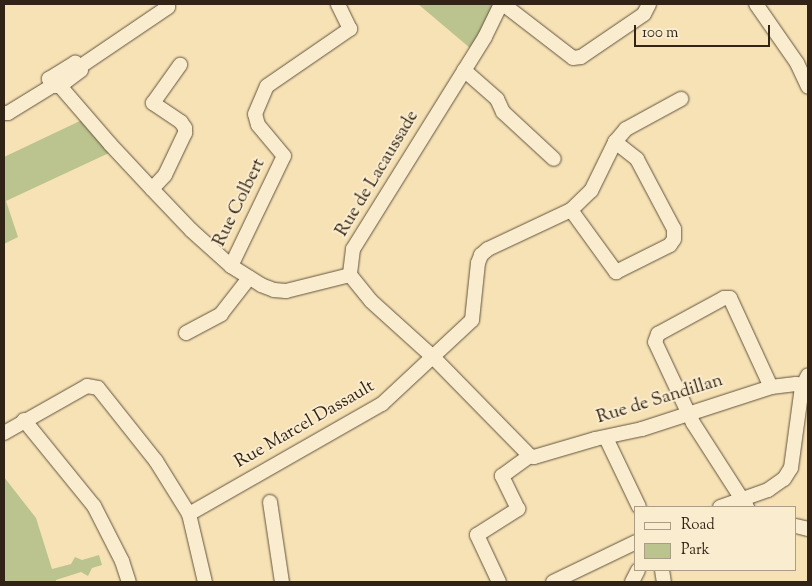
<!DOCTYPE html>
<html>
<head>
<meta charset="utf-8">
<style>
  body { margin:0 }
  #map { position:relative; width:812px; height:586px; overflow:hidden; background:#f7e2b5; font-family:"Sorts Mill Goudy",serif }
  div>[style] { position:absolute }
  .green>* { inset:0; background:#bbc38e }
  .roads { filter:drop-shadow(0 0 1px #62543e) drop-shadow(0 0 1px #62543e) }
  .minor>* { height:14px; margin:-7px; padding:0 7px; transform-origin:7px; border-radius:7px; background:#faeccf }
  span { translate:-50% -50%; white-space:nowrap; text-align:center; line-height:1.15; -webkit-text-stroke:4px #faeccf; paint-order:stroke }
  .street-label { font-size:18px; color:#312416 }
  .frame { position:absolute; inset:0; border:5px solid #312416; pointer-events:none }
  .legend { position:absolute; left:634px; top:506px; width:162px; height:65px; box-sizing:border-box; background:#faeccf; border:1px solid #aa9c85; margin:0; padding:6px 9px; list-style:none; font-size:15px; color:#312416 }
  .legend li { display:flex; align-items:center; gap:10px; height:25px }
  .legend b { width:25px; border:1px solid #aa9c85 }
  .scale { position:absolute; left:634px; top:25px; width:136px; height:22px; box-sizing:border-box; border:2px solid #312416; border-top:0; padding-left:6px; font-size:15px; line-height:18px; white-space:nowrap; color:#312416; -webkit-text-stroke:4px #faeccf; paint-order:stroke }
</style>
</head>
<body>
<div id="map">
  <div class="green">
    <div style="clip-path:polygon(418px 4px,493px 4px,487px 21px,470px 48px)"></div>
    <div style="clip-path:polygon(82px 120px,109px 153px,6px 201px,18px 237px,4px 244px,4px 157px)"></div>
    <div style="clip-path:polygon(4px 477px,36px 518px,52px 569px,71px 564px,75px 557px,82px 560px,99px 555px,102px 565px,92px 568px,88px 576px,81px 572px,56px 580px,56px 582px,4px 582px)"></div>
  </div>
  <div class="roads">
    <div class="minor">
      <div style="left:501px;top:4px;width:37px;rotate:116deg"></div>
      <div style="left:485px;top:37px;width:250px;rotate:121.9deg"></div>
      <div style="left:353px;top:249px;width:26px;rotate:97deg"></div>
      <div style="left:350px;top:275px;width:33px;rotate:51deg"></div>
      <div style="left:371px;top:301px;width:85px;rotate:42.1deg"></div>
      <div style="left:434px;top:358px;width:137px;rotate:45.6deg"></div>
      <div style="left:503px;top:4px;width:88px;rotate:37.6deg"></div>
      <div style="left:573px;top:58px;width:8px;rotate:-7deg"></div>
      <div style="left:581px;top:57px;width:76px;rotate:-34.3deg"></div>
      <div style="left:644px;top:14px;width:11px;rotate:-63deg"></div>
      <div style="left:756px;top:4px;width:72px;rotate:55.2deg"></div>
      <div style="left:797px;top:63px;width:26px;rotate:65deg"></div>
      <div style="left:464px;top:70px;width:44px;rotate:41.3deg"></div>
      <div style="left:497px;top:99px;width:14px;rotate:65deg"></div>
      <div style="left:503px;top:112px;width:69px;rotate:42.7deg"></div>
      <div style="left:52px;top:86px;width:8px;rotate:-113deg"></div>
      <div style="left:49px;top:79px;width:31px;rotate:-32deg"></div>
      <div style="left:75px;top:63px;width:7px;rotate:27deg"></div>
      <div style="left:60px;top:86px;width:77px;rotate:49.2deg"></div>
      <div style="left:110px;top:144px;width:62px;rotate:47deg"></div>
      <div style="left:152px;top:189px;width:57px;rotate:46.4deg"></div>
      <div style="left:191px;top:230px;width:54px;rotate:42deg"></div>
      <div style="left:231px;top:266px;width:36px;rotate:32deg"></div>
      <div style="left:261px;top:285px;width:14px;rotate:21deg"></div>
      <div style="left:274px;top:290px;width:12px;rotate:5deg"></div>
      <div style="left:286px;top:291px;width:66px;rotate:-14deg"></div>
      <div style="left:60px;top:86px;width:26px;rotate:-37deg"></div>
      <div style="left:81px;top:70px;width:4px;rotate:-90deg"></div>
      <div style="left:81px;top:66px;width:105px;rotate:-34.1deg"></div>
      <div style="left:168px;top:7px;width:4px;rotate:-124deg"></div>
      <div style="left:4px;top:113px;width:4px"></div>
      <div style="left:8px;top:113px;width:52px;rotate:-31.5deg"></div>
      <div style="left:52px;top:86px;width:8px"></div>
      <div style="left:152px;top:189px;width:19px;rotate:-47deg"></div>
      <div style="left:165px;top:175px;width:47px;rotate:-64.5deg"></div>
      <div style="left:185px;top:133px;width:5px;rotate:-90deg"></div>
      <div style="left:185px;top:128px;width:7px;rotate:-124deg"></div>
      <div style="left:181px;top:122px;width:34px;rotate:-146deg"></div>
      <div style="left:153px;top:103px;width:47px;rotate:-54.6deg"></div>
      <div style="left:571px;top:210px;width:77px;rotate:54deg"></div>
      <div style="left:616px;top:272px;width:60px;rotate:-26.6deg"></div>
      <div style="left:670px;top:245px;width:7px;rotate:-56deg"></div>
      <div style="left:674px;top:239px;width:10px;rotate:-90deg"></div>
      <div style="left:674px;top:229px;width:79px;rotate:-117.9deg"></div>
      <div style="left:637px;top:159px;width:28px;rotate:-142deg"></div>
      <div style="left:231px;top:266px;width:122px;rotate:-64.3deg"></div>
      <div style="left:284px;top:156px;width:40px;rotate:-130deg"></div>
      <div style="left:258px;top:125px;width:11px;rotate:-105deg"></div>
      <div style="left:255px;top:114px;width:30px;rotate:-67deg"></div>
      <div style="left:267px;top:86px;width:101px;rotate:-34.5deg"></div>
      <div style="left:350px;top:29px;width:28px;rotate:-116deg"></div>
      <div style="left:186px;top:333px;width:40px;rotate:-28deg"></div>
      <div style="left:221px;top:314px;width:46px;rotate:-52.1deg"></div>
      <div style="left:24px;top:420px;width:111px;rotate:50.9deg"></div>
      <div style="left:94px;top:506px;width:62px;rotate:63deg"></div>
      <div style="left:122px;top:561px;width:22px;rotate:72deg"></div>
      <div style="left:4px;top:433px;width:95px;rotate:-29.5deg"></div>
      <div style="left:87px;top:386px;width:11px;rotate:10deg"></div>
      <div style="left:98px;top:388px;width:93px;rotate:51.5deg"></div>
      <div style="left:156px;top:461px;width:62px;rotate:58.1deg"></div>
      <div style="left:189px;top:514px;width:70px;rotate:76.8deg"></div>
      <div style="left:606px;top:438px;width:76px;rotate:64.4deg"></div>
      <div style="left:530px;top:456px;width:4px;rotate:14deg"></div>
      <div style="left:534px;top:457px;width:64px;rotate:-16.4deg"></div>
      <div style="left:595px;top:439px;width:48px;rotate:-12deg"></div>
      <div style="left:642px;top:429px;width:136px;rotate:-18deg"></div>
      <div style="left:771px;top:387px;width:25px;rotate:-7deg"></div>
      <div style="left:796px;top:384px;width:13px;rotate:18deg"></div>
      <div style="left:270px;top:502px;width:81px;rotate:81.5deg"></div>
      <div style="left:720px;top:507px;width:51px;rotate:-19.5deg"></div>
      <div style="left:768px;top:490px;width:19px;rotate:-35deg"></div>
      <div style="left:784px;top:479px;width:13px;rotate:-58deg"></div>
      <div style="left:791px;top:468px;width:82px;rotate:-82.3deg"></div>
      <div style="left:802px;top:387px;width:13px;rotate:-63deg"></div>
      <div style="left:747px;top:507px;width:100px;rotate:-122.7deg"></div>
      <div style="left:693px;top:423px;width:89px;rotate:-115.1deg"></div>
      <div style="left:655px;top:342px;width:9px;rotate:-69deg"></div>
      <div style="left:658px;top:334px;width:75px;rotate:-28.6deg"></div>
      <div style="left:724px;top:298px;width:6px"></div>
      <div style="left:730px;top:298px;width:98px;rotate:65.3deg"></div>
      <div style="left:189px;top:514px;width:222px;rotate:-29.7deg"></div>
      <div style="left:382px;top:404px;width:123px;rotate:-43deg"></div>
      <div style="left:472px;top:320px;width:57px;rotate:-84deg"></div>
      <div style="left:478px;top:263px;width:9px;rotate:-69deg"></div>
      <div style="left:481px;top:255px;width:9px;rotate:-41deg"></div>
      <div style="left:488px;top:249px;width:92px;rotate:-25.2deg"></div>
      <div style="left:571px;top:210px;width:28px;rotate:-44deg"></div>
      <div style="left:591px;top:191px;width:55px;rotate:-63.9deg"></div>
      <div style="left:615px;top:142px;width:17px;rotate:-50deg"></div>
      <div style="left:626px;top:129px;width:63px;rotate:-28.6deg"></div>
      <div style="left:796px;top:526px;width:12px;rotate:14deg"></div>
      <div style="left:662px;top:570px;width:12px;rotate:81deg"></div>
      <div style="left:499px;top:582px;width:52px;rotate:-115.1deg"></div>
      <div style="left:477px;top:535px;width:49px;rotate:-32.4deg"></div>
      <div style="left:518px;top:509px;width:37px;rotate:-116deg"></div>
      <div style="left:502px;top:476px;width:34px;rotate:-36deg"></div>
      <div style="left:553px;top:582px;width:92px;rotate:-25.7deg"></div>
      <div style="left:632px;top:582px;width:13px;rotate:-63deg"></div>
    </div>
  </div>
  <div class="street-label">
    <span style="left:378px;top:174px;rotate:-59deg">Rue de Lacaussade</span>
    <span style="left:240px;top:203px;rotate:-64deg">Rue Colbert</span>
    <span style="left:660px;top:400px;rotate:-17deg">Rue de Sandillan</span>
    <span style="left:305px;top:425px;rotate:-30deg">Rue Marcel Dassault</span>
  </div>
  <div class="frame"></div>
  <ul class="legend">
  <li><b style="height:6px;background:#faeccf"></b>Road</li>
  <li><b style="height:14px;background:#bbc38e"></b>Park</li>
  </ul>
  <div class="scale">100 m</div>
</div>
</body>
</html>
